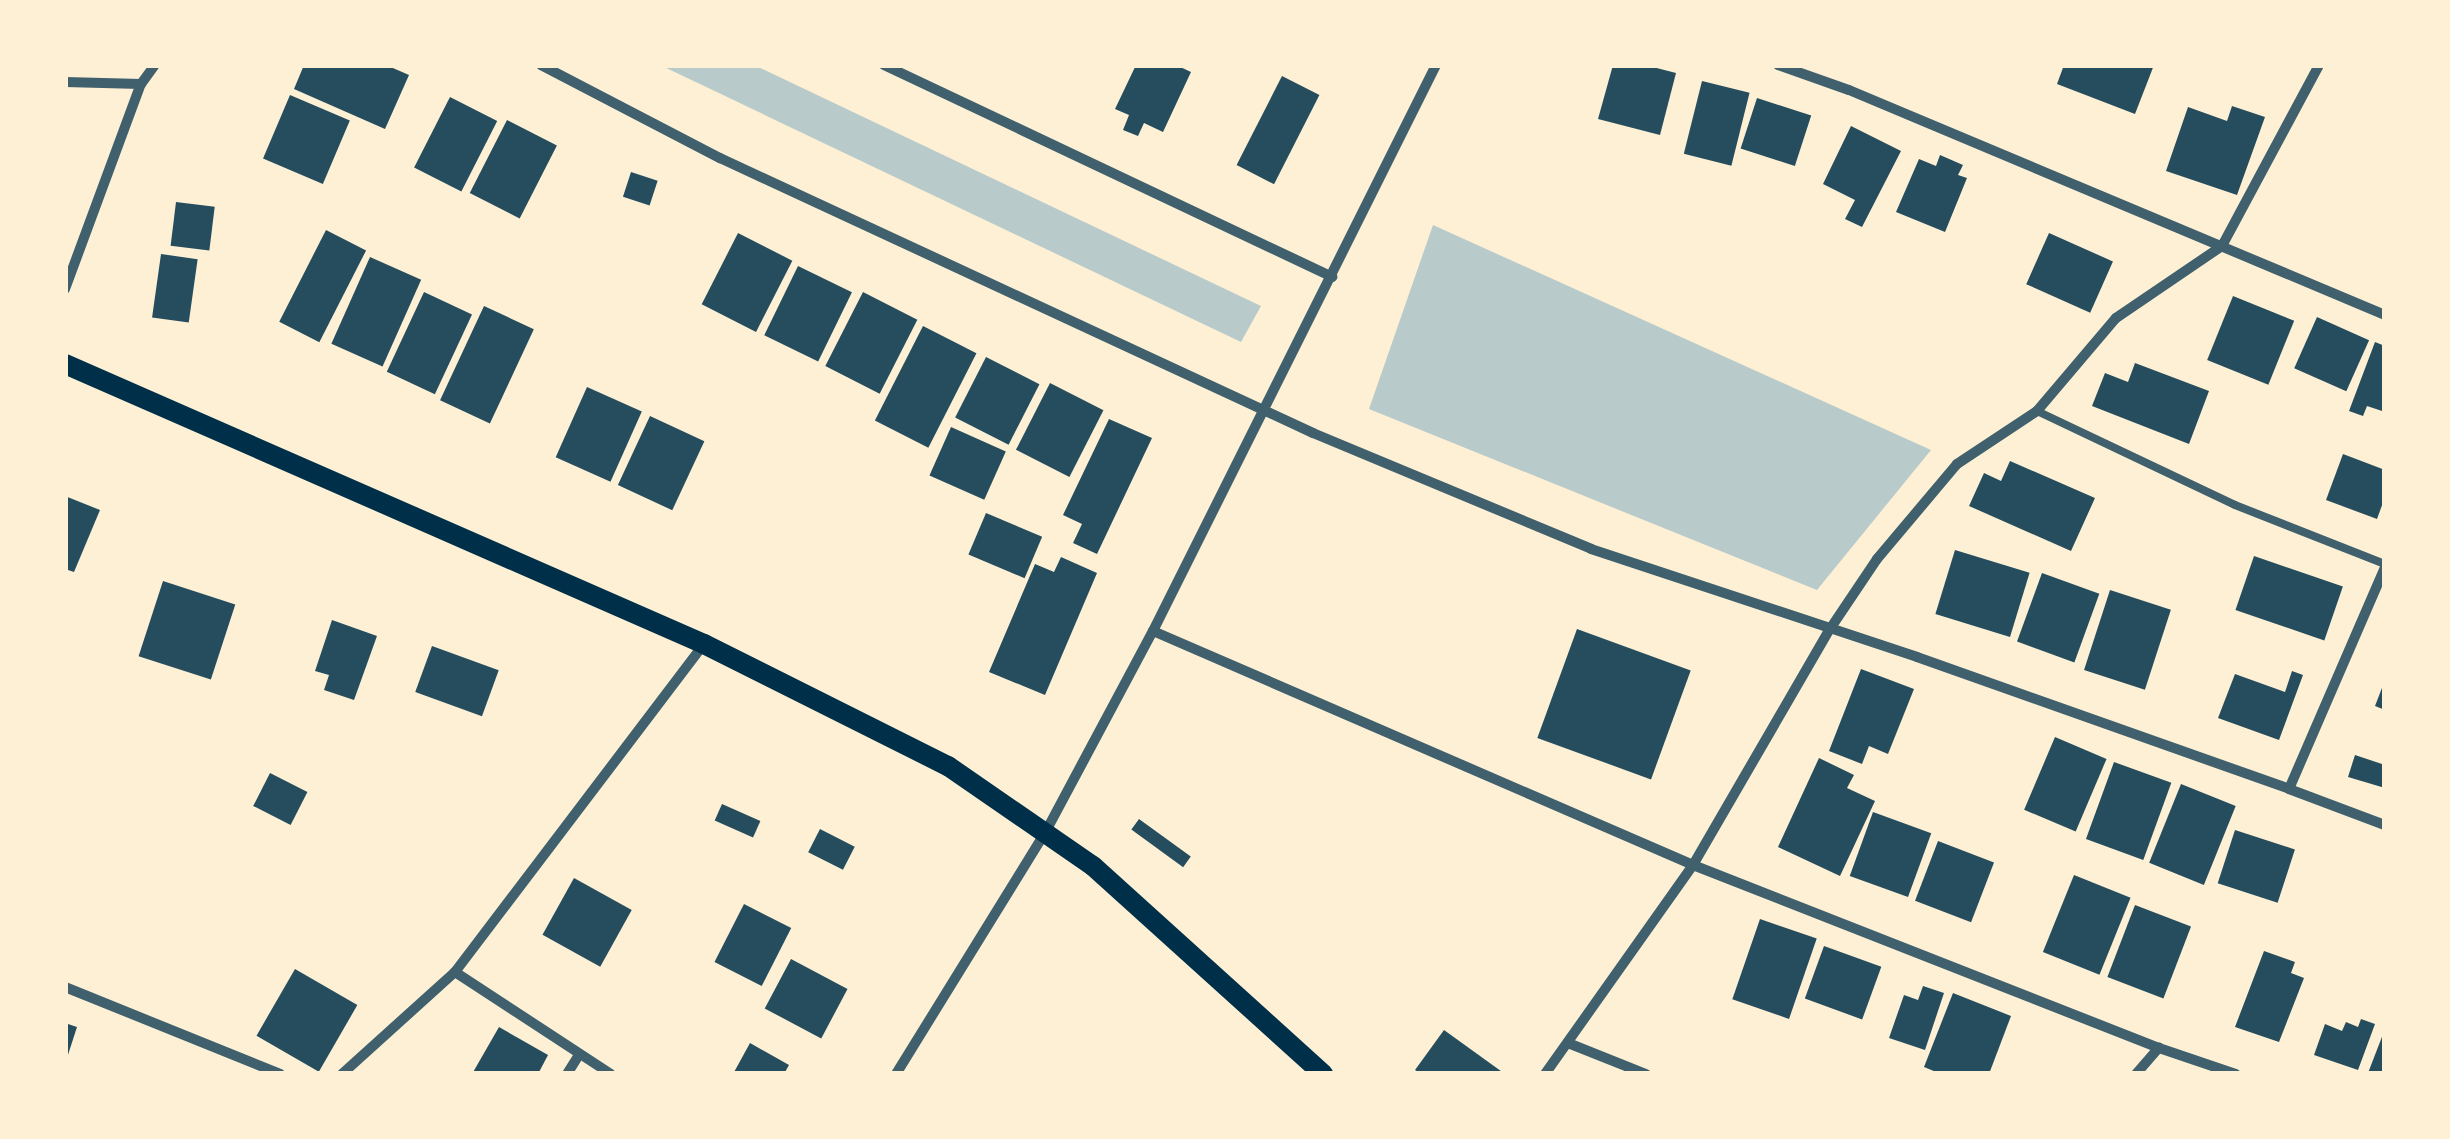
<!DOCTYPE html>
<html>
<head>
<meta charset="utf-8">
<style>
  body { margin:0 }
  #map { position:relative; width:2450px; height:1139px; overflow:hidden; background:#fdf0d5; font-family:Lora,serif }
  div>[style] { position:absolute }
  .green>* { inset:0; background:#b9caca }
  .building>* { inset:0; background:#264d5e; transform-origin:0 0 }
  .service>* { height:8px; margin:-4px; padding:0 4px; transform-origin:4px; border-radius:4px; background:#3f606c }
  .minor>* { height:10px; margin:-5px; padding:0 5px; transform-origin:5px; border-radius:5px; background:#3f606c }
  .secondary>* { height:20px; margin:-10px; padding:0 10px; transform-origin:10px; border-radius:10px; background:#003049 }
  span { translate:-50% -50%; white-space:nowrap; text-align:center; line-height:1.15; -webkit-text-stroke:8px #fdf0d5; paint-order:stroke }
  .frame { position:absolute; inset:0; border:68px solid #fdf0d5; pointer-events:none }
</style>
</head>
<body>
<div id="map">
  <div class="green">
    <div style="clip-path:polygon(660px 65px,754px 65px,1261px 306px,1241px 342px)"></div>
    <div style="clip-path:polygon(1433px 225px,1931px 450px,1817px 590px,1369px 409px)"></div>
  </div>
  <div class="building">
    <div style="clip-path:polygon(304px 65px,386px 65px,409px 75px,385px 129px,294px 89px)"></div>
    <div style="clip-path:polygon(1136px 65px,1176px 65px,1191px 72px,1163px 132px,1144px 123px,1138px 136px,1123px 130px,1129px 115px,1115px 109px)"></div>
    <div style="clip-path:polygon(1613px 65px,1645px 65px,1676px 73px,1660px 135px,1598px 119px)"></div>
    <div style="clip-path:polygon(2064px 65px,2154px 65px,2135px 114px,2057px 84px)"></div>
    <div style="left:1282px;top:76px;width:42px;height:100px;rotate:27deg"></div>
    <div style="left:1702px;top:81px;width:49px;height:75px;rotate:14deg"></div>
    <div style="left:290px;top:95px;width:65px;height:69px;rotate:23deg"></div>
    <div style="left:450px;top:97px;width:53px;height:79px;rotate:27deg"></div>
    <div style="left:1757px;top:98px;width:57px;height:53px;rotate:18deg"></div>
    <div style="clip-path:polygon(2232px 106px,2265px 117px,2237px 195px,2166px 171px,2188px 107px,2227px 121px)"></div>
    <div style="left:507px;top:120px;width:56px;height:82px;rotate:27deg"></div>
    <div style="clip-path:polygon(1851px 126px,1901px 151px,1862px 227px,1845px 219px,1855px 200px,1823px 184px)"></div>
    <div style="clip-path:polygon(1940px 155px,1963px 165px,1958px 175px,1967px 178px,1945px 232px,1896px 212px,1919px 159px,1936px 166px)"></div>
    <div style="left:631px;top:172px;width:28px;height:26px;rotate:18deg"></div>
    <div style="left:176px;top:202px;width:39px;height:44px;rotate:7deg"></div>
    <div style="left:326px;top:230px;width:45px;height:103px;rotate:27deg"></div>
    <div style="left:738px;top:233px;width:61px;height:80px;rotate:27deg"></div>
    <div style="left:2049px;top:233px;width:70px;height:56px;rotate:24deg"></div>
    <div style="left:161px;top:254px;width:37px;height:64px;rotate:8deg"></div>
    <div style="left:370px;top:257px;width:56px;height:95px;rotate:24deg"></div>
    <div style="left:798px;top:266px;width:60px;height:77px;rotate:26deg"></div>
    <div style="left:424px;top:292px;width:53px;height:88px;rotate:25deg"></div>
    <div style="left:863px;top:292px;width:61px;height:83px;rotate:27deg"></div>
    <div style="left:2233px;top:296px;width:66px;height:69px;rotate:22deg"></div>
    <div style="left:484px;top:306px;width:55px;height:104px;rotate:25deg"></div>
    <div style="left:2317px;top:317px;width:57px;height:56px;rotate:24deg"></div>
    <div style="left:923px;top:326px;width:60px;height:106px;rotate:27deg"></div>
    <div style="clip-path:polygon(2375px 342px,2385px 346px,2385px 412px,2367px 406px,2363px 416px,2349px 411px)"></div>
    <div style="left:986px;top:357px;width:60px;height:68px;rotate:27deg"></div>
    <div style="clip-path:polygon(2135px 363px,2209px 391px,2189px 444px,2092px 406px,2105px 373px,2128px 382px)"></div>
    <div style="left:1050px;top:383px;width:60px;height:75px;rotate:27deg"></div>
    <div style="left:587px;top:387px;width:60px;height:77px;rotate:24deg"></div>
    <div style="left:650px;top:416px;width:60px;height:76px;rotate:25deg"></div>
    <div style="clip-path:polygon(1109px 419px,1152px 438px,1097px 554px,1073px 543px,1082px 524px,1063px 515px)"></div>
    <div style="left:951px;top:427px;width:60px;height:53px;rotate:24deg"></div>
    <div style="clip-path:polygon(2343px 454px,2385px 470px,2385px 497px,2377px 519px,2326px 500px)"></div>
    <div style="clip-path:polygon(2010px 461px,2095px 498px,2071px 551px,1969px 506px,1984px 473px,2001px 481px)"></div>
    <div style="clip-path:polygon(65px 496px,100px 510px,74px 572px,65px 569px)"></div>
    <div style="left:986px;top:513px;width:61px;height:45px;rotate:23deg"></div>
    <div style="left:1955px;top:550px;width:78px;height:67px;rotate:17deg"></div>
    <div style="left:2254px;top:556px;width:94px;height:57px;rotate:19deg"></div>
    <div style="clip-path:polygon(1061px 557px,1097px 573px,1045px 695px,989px 672px,1035px 564px,1054px 572px)"></div>
    <div style="left:2042px;top:573px;width:61px;height:73px;rotate:20deg"></div>
    <div style="left:163px;top:581px;width:76px;height:79px;rotate:18deg"></div>
    <div style="left:2110px;top:590px;width:64px;height:84px;rotate:18deg"></div>
    <div style="clip-path:polygon(332px 620px,377px 636px,354px 700px,324px 690px,329px 675px,315px 671px)"></div>
    <div style="left:1577px;top:629px;width:121px;height:116px;rotate:20deg"></div>
    <div style="left:432px;top:646px;width:71px;height:49px;rotate:20deg"></div>
    <div style="clip-path:polygon(1861px 669px,1914px 689px,1888px 754px,1869px 746px,1862px 764px,1829px 751px)"></div>
    <div style="clip-path:polygon(2292px 671px,2303px 675px,2279px 740px,2218px 718px,2235px 674px,2285px 692px)"></div>
    <div style="clip-path:polygon(2385px 680px,2385px 710px,2375px 706px)"></div>
    <div style="left:2055px;top:737px;width:56px;height:79px;rotate:23deg"></div>
    <div style="clip-path:polygon(2355px 755px,2385px 765px,2385px 788px,2348px 777px)"></div>
    <div style="clip-path:polygon(1819px 758px,1854px 775px,1847px 788px,1875px 801px,1840px 876px,1778px 847px)"></div>
    <div style="left:2114px;top:762px;width:61px;height:82px;rotate:20deg"></div>
    <div style="left:270px;top:773px;width:42px;height:37px;rotate:27deg"></div>
    <div style="left:2181px;top:784px;width:59px;height:85px;rotate:22deg"></div>
    <div style="left:722px;top:804px;width:42px;height:18px;rotate:24deg"></div>
    <div style="left:1873px;top:812px;width:62px;height:68px;rotate:20deg"></div>
    <div style="left:1139px;top:819px;width:64px;height:13px;rotate:36deg"></div>
    <div style="left:820px;top:829px;width:39px;height:26px;rotate:27deg"></div>
    <div style="left:2235px;top:830px;width:63px;height:56px;rotate:18deg"></div>
    <div style="left:1938px;top:841px;width:60px;height:64px;rotate:21deg"></div>
    <div style="left:2074px;top:875px;width:61px;height:83px;rotate:22deg"></div>
    <div style="left:574px;top:878px;width:66px;height:65px;rotate:29deg"></div>
    <div style="left:744px;top:904px;width:53px;height:65px;rotate:27deg"></div>
    <div style="left:2135px;top:905px;width:60px;height:77px;rotate:21deg"></div>
    <div style="left:1760px;top:919px;width:60px;height:85px;rotate:19deg"></div>
    <div style="left:1824px;top:946px;width:61px;height:56px;rotate:20deg"></div>
    <div style="clip-path:polygon(2264px 951px,2295px 962px,2291px 973px,2304px 978px,2279px 1042px,2235px 1027px)"></div>
    <div style="left:791px;top:959px;width:64px;height:56px;rotate:28deg"></div>
    <div style="left:295px;top:969px;width:72px;height:77px;rotate:30deg"></div>
    <div style="clip-path:polygon(1923px 986px,1944px 993px,1925px 1050px,1889px 1038px,1904px 995px,1918px 1000px)"></div>
    <div style="clip-path:polygon(1953px 993px,2011px 1016px,1989px 1074px,1941px 1074px,1924px 1067px)"></div>
    <div style="clip-path:polygon(2361px 1019px,2375px 1024px,2358px 1070px,2314px 1055px,2325px 1024px,2342px 1031px,2346px 1022px,2358px 1027px)"></div>
    <div style="clip-path:polygon(65px 1023px,77px 1027px,66px 1061px,65px 1061px)"></div>
    <div style="clip-path:polygon(499px 1027px,548px 1055px,538px 1074px,472px 1074px)"></div>
    <div style="clip-path:polygon(2385px 1029px,2385px 1074px,2372px 1074px,2368px 1073px)"></div>
    <div style="clip-path:polygon(1444px 1030px,1505px 1074px,1421px 1074px,1415px 1070px)"></div>
    <div style="clip-path:polygon(750px 1043px,789px 1065px,784px 1074px,733px 1074px)"></div>
  </div>
  <div class="service">
    <div style="left:2037px;top:411px;width:219px;rotate:25.4deg"></div>
    <div style="left:2235px;top:505px;width:161px;rotate:21.5deg"></div>
  </div>
  <div class="minor">
    <div style="left:541px;top:65px;width:202px;rotate:27.5deg"></div>
    <div style="left:720px;top:158px;width:654px;rotate:24.88deg"></div>
    <div style="left:1313px;top:433px;width:301px;rotate:22.6deg"></div>
    <div style="left:1591px;top:549px;width:343px;rotate:18.3deg"></div>
    <div style="left:1917px;top:657px;width:395px;rotate:19.5deg"></div>
    <div style="left:2289px;top:789px;width:242px;rotate:-66.6deg"></div>
    <div style="left:884px;top:65px;width:496px;rotate:25.3deg"></div>
    <div style="left:1778px;top:65px;width:75px;rotate:19.4deg"></div>
    <div style="left:1849px;top:90px;width:581px;rotate:22.77deg"></div>
    <div style="left:65px;top:82px;width:76px;rotate:1.5deg"></div>
    <div style="left:65px;top:289px;width:219px;rotate:-69.7deg"></div>
    <div style="left:141px;top:84px;width:24px;rotate:-54deg"></div>
    <div style="left:1153px;top:631px;width:589px;rotate:23.43deg"></div>
    <div style="left:1693px;top:865px;width:501px;rotate:21.44deg"></div>
    <div style="left:2289px;top:789px;width:103px;rotate:20.6deg"></div>
    <div style="left:455px;top:972px;width:412px;rotate:-52.8deg"></div>
    <div style="left:65px;top:987px;width:232px;rotate:22deg"></div>
    <div style="left:1568px;top:1043px;width:84px;rotate:21.7deg"></div>
    <div style="left:342px;top:1074px;width:152px;rotate:-42.1deg"></div>
    <div style="left:455px;top:972px;width:186px;rotate:33.2deg"></div>
    <div style="left:567px;top:1074px;width:22px;rotate:-58deg"></div>
    <div style="left:896px;top:1074px;width:283px;rotate:-58.3deg"></div>
    <div style="left:1045px;top:833px;width:229px;rotate:-61.9deg"></div>
    <div style="left:1153px;top:631px;width:633px;rotate:-63.43deg"></div>
    <div style="left:1545px;top:1074px;width:256px;rotate:-54.7deg"></div>
    <div style="left:1693px;top:865px;width:273px;rotate:-59.9deg"></div>
    <div style="left:1830px;top:629px;width:84px;rotate:-56.1deg"></div>
    <div style="left:1877px;top:559px;width:124px;rotate:-49.9deg"></div>
    <div style="left:1957px;top:464px;width:96px;rotate:-33.5deg"></div>
    <div style="left:2037px;top:411px;width:122px;rotate:-49.7deg"></div>
    <div style="left:2116px;top:318px;width:128px;rotate:-34.2deg"></div>
    <div style="left:2222px;top:246px;width:205px;rotate:-61.8deg"></div>
    <div style="left:2136px;top:1074px;width:35px;rotate:-49deg"></div>
    <div style="left:2159px;top:1048px;width:81px;rotate:18.7deg"></div>
  </div>
  <div class="secondary">
    <div style="left:65px;top:364px;width:698px;rotate:23.66deg"></div>
    <div style="left:704px;top:644px;width:273px;rotate:26.6deg"></div>
    <div style="left:948px;top:766px;width:176px;rotate:34.6deg"></div>
    <div style="left:1093px;top:866px;width:310px;rotate:42.1deg"></div>
  </div>
  <div class="frame"></div>
</div>
</body>
</html>
